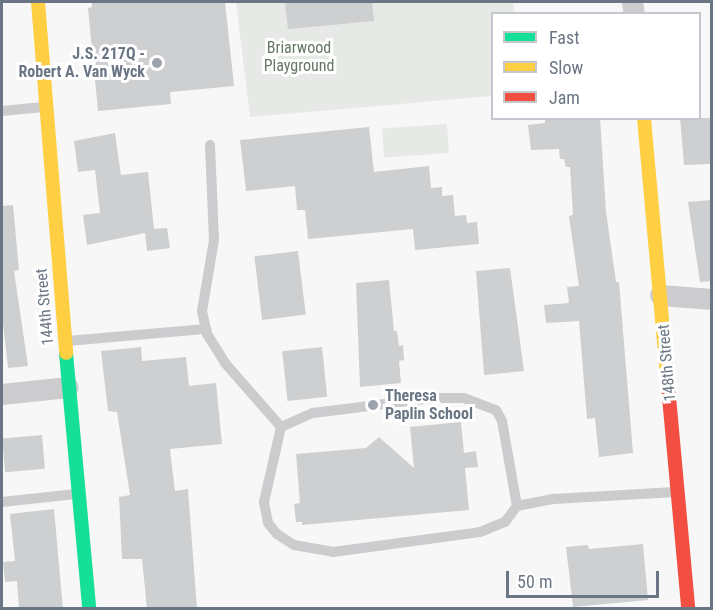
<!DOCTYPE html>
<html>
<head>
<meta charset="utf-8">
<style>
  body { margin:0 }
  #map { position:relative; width:713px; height:610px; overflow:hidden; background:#f7f7f7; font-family:"Roboto Condensed",sans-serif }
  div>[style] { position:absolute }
  .green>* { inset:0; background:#e6e9e5; transform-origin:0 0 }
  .building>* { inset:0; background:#cecfd0; transform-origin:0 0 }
  .lane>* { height:10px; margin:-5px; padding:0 5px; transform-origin:5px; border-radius:5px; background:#ccccce }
  .street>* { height:21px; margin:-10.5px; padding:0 10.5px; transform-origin:10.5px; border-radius:10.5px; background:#ccccce }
  .fast>* { height:14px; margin:-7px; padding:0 7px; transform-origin:7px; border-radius:7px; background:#16e098 }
  .slow>* { height:14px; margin:-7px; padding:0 7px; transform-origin:7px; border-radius:7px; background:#ffcf43 }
  .jam>* { height:14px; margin:-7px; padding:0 7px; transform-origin:7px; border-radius:7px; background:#f24e42 }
  .dots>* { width:16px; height:16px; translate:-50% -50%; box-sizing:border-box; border:3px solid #fff; border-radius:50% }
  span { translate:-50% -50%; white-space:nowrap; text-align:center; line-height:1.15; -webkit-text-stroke:6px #fff; paint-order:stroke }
  .park-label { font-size:16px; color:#667765 }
  .poi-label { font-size:16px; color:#6b7684; font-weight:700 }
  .right { translate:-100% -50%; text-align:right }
  .left { translate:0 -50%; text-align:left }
  .street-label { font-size:16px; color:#6b7684 }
  .frame { position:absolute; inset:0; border:3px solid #6b7684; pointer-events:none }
  .legend { position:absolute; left:491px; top:12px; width:210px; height:108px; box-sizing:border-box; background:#fff; border:2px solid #c4c8ce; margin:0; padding:8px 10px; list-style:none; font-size:18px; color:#6b7684 }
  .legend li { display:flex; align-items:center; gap:12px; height:30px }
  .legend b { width:30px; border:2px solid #c4c8ce }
  .scale { position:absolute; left:506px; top:571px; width:153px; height:27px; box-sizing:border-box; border:3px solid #6b7684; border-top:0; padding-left:8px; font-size:18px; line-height:21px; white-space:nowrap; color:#6b7684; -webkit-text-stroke:4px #fff; paint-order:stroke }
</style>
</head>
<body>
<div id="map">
  <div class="green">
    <div style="clip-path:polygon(236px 2px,513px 2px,514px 13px,492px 14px,492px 96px,250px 117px)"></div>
    <div style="left:447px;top:124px;width:29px;height:65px;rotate:86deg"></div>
  </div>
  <div class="building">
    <div style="clip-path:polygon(92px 2px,225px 2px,234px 86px,170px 92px,171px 104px,98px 111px,88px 8px,92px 7px)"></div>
    <div style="clip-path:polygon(285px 2px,372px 2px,374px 21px,288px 29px)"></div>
    <div style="clip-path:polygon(545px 118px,600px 118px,606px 212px,616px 282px,619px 282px,633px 453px,599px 457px,595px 418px,587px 419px,579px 321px,546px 323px,544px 305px,569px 303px,567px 287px,579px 286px,569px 216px,573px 215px,570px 167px,566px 167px,564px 159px,560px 159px,559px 149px,531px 150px,528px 125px,545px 123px)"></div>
    <div style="clip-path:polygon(680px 118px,711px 118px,711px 164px,684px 165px)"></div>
    <div style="clip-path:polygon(369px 127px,374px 172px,429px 166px,431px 188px,442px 187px,442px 196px,453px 195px,455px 216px,466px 215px,467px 223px,477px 222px,479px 244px,415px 250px,413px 229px,308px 239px,305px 210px,297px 210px,295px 186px,246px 191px,240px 140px)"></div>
    <div style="clip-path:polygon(115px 133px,121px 175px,148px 172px,154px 229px,167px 228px,170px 248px,147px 251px,145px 233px,87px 245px,83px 215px,100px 213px,95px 170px,78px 172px,74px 141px)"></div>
    <div style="clip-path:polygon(711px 200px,711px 281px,700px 282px,688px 202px)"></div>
    <div style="clip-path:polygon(13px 205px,19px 270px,14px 271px,28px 366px,8px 368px,2px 315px,2px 206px)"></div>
    <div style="left:298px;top:251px;width:64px;height:44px;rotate:83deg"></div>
    <div style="clip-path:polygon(510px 268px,524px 371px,484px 375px,476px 271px)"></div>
    <div style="clip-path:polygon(389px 280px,394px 331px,397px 331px,399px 346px,403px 345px,404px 360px,399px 361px,401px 383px,360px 387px,356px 283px)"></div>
    <div style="clip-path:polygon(141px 347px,142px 361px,186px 357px,189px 386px,216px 383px,222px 444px,170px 449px,175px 491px,188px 489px,197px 609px,147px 609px,142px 559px,122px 559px,119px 497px,130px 495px,117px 412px,108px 411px,101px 351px)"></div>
    <div style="left:322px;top:347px;width:50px;height:40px;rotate:84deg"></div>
    <div style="clip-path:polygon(461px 422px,464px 453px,476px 451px,478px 467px,465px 468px,469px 510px,302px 525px,302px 522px,296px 522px,294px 504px,300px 503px,296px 454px,366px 448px,379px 437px,414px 468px,410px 427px)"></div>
    <div style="left:42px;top:435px;width:34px;height:40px;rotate:85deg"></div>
    <div style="clip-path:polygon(54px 509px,63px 609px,19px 609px,17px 581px,5px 582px,3px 562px,15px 561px,10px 514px)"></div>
    <div style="clip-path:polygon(643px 544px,648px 600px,573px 607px,566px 547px,588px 545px,589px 549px)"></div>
  </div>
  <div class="lane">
    <div style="left:2px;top:111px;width:41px;rotate:-5.6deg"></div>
    <div style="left:210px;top:145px;width:95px;rotate:87.6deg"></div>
    <div style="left:214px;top:240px;width:72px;rotate:99.6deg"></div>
    <div style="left:202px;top:311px;width:24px;rotate:78deg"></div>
    <div style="left:207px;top:334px;width:34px;rotate:58deg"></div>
    <div style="left:225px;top:363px;width:85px;rotate:48.8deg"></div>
    <div style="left:281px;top:427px;width:77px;rotate:102.8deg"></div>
    <div style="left:264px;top:502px;width:21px;rotate:79deg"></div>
    <div style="left:268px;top:523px;width:14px;rotate:51deg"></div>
    <div style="left:277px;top:534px;width:20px;rotate:33deg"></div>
    <div style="left:294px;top:545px;width:40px;rotate:10deg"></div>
    <div style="left:333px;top:552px;width:148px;rotate:-7.7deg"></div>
    <div style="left:480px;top:532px;width:27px;rotate:-22deg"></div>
    <div style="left:505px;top:522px;width:20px;rotate:-53deg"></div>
    <div style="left:517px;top:506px;width:38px;rotate:-11deg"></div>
    <div style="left:554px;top:499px;width:121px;rotate:-3.3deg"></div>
    <div style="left:68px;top:341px;width:139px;rotate:-5deg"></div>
    <div style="left:281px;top:427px;width:35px;rotate:-24deg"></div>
    <div style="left:313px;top:413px;width:121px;rotate:-7.1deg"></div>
    <div style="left:433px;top:398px;width:31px"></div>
    <div style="left:464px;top:398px;width:34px;rotate:21deg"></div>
    <div style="left:496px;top:410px;width:13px;rotate:61deg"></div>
    <div style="left:502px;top:421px;width:86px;rotate:80deg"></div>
    <div style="left:2px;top:502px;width:74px;rotate:-6.2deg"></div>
  </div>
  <div class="street">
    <div style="left:632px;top:2px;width:12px;rotate:81deg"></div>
    <div style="left:660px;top:295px;width:52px;rotate:4.4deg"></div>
    <div style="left:2px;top:394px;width:66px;rotate:-6.1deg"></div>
  </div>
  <div class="fast">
    <div style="left:66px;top:353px;width:256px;rotate:84.8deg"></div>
  </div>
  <div class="slow">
    <div style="left:38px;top:2px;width:352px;rotate:85.4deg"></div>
    <div style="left:644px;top:118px;width:258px;rotate:84.9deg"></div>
  </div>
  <div class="jam">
    <div style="left:667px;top:375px;width:234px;rotate:84.8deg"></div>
  </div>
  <div class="dots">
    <div style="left:157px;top:63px;background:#9ca3ac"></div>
    <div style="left:373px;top:405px;background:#9ca3ac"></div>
  </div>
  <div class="park-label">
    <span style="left:299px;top:57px">Briarwood<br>Playground</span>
  </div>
  <div class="poi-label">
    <span class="right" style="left:145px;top:63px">J.S. 217Q -<br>Robert A. Van Wyck</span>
    <span class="left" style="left:385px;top:405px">Theresa<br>Paplin School</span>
  </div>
  <div class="street-label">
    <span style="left:45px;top:307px;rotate:-95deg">144th Street</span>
    <span style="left:667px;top:363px;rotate:-95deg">148th Street</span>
  </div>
  <div class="frame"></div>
  <ul class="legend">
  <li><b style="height:8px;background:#16e098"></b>Fast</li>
  <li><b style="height:8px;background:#ffcf43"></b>Slow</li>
  <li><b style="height:8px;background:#f24e42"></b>Jam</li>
  </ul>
  <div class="scale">50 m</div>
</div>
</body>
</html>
